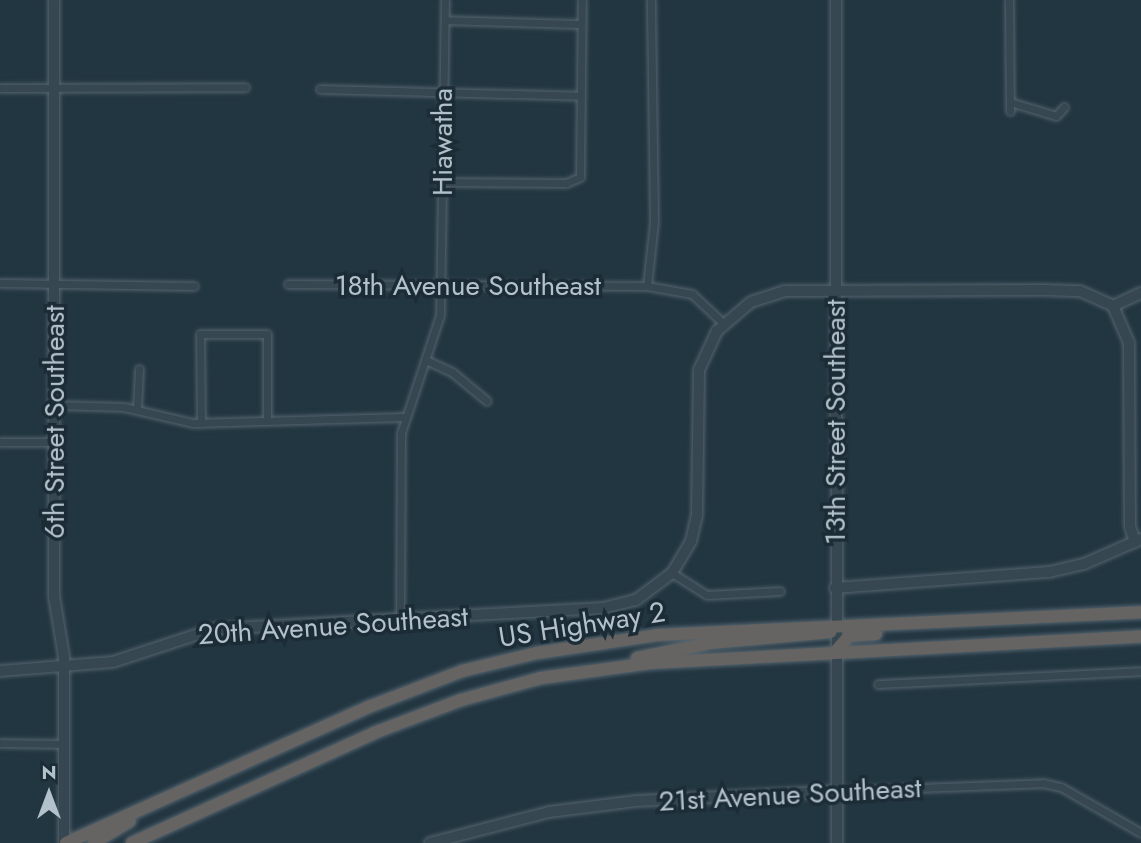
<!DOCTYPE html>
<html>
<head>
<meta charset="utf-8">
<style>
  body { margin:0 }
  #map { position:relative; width:1141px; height:843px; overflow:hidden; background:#223641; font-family:Jost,sans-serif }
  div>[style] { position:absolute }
  .roads { filter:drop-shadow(0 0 2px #55646e) drop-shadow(0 0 2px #55646e) }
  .minor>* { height:7px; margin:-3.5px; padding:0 3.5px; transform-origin:3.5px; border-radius:3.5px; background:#374751 }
  .tertiary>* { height:10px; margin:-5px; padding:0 5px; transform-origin:5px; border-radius:5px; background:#374751 }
  .trunk>* { height:12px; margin:-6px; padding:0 6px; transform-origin:6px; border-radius:6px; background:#666462 }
  span { translate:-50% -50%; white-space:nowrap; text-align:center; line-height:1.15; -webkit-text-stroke:7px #1c2c36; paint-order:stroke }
  .street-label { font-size:28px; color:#b3c1cb }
  .north { position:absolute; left:14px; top:759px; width:70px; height:70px; -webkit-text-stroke:5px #1c2c36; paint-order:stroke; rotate:0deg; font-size:19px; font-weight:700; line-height:28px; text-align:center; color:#b3c1cb }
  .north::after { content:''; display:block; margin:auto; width:24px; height:32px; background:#b3c1cb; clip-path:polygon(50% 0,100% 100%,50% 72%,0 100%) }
</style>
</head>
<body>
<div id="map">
  <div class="roads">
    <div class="minor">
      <div style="left:1009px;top:0;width:111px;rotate:89.5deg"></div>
      <div style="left:445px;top:20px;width:136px;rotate:1.7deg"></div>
      <div style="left:0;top:88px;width:245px;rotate:-0.2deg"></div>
      <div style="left:320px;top:89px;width:261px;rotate:1.5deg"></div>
      <div style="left:1010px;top:102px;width:48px;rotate:16.9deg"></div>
      <div style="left:1056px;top:116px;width:12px;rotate:-48deg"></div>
      <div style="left:443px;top:182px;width:123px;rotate:0.5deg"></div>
      <div style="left:566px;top:183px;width:15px;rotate:-23deg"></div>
      <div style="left:580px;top:177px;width:177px;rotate:-89.4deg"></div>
      <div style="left:0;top:283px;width:194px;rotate:0.9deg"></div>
      <div style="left:288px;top:284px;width:359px;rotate:0.3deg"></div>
      <div style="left:647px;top:286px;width:64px;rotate:-83.8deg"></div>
      <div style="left:654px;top:222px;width:222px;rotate:-90.8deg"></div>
      <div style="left:647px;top:286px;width:46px;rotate:10.1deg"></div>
      <div style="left:692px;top:294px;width:44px;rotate:43.2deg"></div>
      <div style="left:426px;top:360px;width:29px;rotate:25deg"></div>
      <div style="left:452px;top:372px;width:45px;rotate:39.6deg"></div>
      <div style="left:56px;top:405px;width:68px;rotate:1.7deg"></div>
      <div style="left:124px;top:407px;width:71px;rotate:13.1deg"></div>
      <div style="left:193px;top:423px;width:211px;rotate:-1.6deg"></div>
      <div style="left:137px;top:410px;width:41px;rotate:-87.2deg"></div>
      <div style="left:201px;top:423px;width:89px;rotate:-90.6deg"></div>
      <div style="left:200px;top:334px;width:67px"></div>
      <div style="left:267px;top:334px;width:85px;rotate:90deg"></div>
      <div style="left:0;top:442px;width:55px"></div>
      <div style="left:672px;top:573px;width:41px;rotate:32.2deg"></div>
      <div style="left:707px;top:595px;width:73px;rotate:-3.1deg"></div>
      <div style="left:400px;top:620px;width:187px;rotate:-89.7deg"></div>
      <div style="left:401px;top:433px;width:124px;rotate:-71.7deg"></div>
      <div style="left:440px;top:315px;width:315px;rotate:-89.1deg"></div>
      <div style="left:878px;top:684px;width:263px;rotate:-2.8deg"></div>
      <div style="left:0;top:743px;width:63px;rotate:0.9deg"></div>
      <div style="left:838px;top:791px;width:205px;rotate:-2.2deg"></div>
      <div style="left:1043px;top:783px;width:18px;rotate:13deg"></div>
      <div style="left:1061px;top:787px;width:92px;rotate:29.9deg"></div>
    </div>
    <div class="tertiary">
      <div style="left:54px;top:0;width:596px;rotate:90deg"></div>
      <div style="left:54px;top:596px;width:62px;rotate:80.7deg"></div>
      <div style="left:64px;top:657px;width:186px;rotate:90deg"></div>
      <div style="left:836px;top:0;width:843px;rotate:89.93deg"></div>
      <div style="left:1113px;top:306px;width:40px;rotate:66.6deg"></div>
      <div style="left:1129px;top:343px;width:183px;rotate:89.7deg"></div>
      <div style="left:1130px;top:526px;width:17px;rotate:73deg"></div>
      <div style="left:835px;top:588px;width:215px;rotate:-4.3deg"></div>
      <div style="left:1049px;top:572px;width:36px;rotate:-13deg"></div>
      <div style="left:1084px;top:564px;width:62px;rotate:-23.7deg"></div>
      <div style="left:0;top:671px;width:113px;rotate:-4.6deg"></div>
      <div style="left:113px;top:662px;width:106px;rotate:-18.1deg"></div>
      <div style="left:214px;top:629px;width:390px;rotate:-3.1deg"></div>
      <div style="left:603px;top:608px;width:34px;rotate:-14deg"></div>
      <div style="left:636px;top:600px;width:45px;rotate:-36.9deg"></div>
      <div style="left:672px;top:573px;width:37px;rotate:-59deg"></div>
      <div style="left:691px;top:541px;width:27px;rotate:-77deg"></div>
      <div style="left:697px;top:515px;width:145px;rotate:-89.2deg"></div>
      <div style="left:699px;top:370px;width:43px;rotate:-65.2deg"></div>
      <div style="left:717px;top:331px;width:45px;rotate:-40.5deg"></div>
      <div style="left:751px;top:302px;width:36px;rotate:-18deg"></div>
      <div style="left:785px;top:291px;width:260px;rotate:-0.2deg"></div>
      <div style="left:1045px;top:290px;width:35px;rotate:2deg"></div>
      <div style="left:1080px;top:291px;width:36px;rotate:24deg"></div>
      <div style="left:1113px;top:306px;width:31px;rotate:-25deg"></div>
      <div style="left:430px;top:843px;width:123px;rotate:-14.6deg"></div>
      <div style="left:549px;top:812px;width:88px;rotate:-7.2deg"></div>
      <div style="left:636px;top:801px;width:202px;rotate:-2.8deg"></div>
    </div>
    <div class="trunk">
      <div style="left:835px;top:652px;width:21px;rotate:-49deg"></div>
      <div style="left:849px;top:636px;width:27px;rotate:-4deg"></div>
      <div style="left:637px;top:658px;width:76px;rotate:-11.5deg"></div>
      <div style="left:711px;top:643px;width:120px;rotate:-5.3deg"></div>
      <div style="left:66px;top:843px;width:334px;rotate:-24.2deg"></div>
      <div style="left:371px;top:706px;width:97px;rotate:-21deg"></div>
      <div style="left:462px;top:671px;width:77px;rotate:-13.5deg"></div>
      <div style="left:537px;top:653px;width:121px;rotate:-8.5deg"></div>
      <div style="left:657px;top:635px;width:485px;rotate:-2.7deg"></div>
      <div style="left:94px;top:843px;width:42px;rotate:-31.4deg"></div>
      <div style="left:132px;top:843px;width:271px;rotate:-24.4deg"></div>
      <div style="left:379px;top:731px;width:88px;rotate:-20.7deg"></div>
      <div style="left:461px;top:700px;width:83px;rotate:-15.4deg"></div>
      <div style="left:541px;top:678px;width:110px;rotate:-7.8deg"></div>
      <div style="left:650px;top:663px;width:492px;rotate:-3.1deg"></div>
    </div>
  </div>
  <div class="street-label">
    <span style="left:443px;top:142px;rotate:-90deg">Hiawatha</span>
    <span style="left:468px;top:286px">18th Avenue Southeast</span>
    <span style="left:55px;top:422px;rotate:-90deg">6th Street Southeast</span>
    <span style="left:836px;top:422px;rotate:-90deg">13th Street Southeast</span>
    <span style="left:582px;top:625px;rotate:-9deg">US Highway 2</span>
    <span style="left:333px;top:626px;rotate:-4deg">20th Avenue Southeast</span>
    <span style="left:790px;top:795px;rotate:-3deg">21st Avenue Southeast</span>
  </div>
  <div class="north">N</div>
</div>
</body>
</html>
